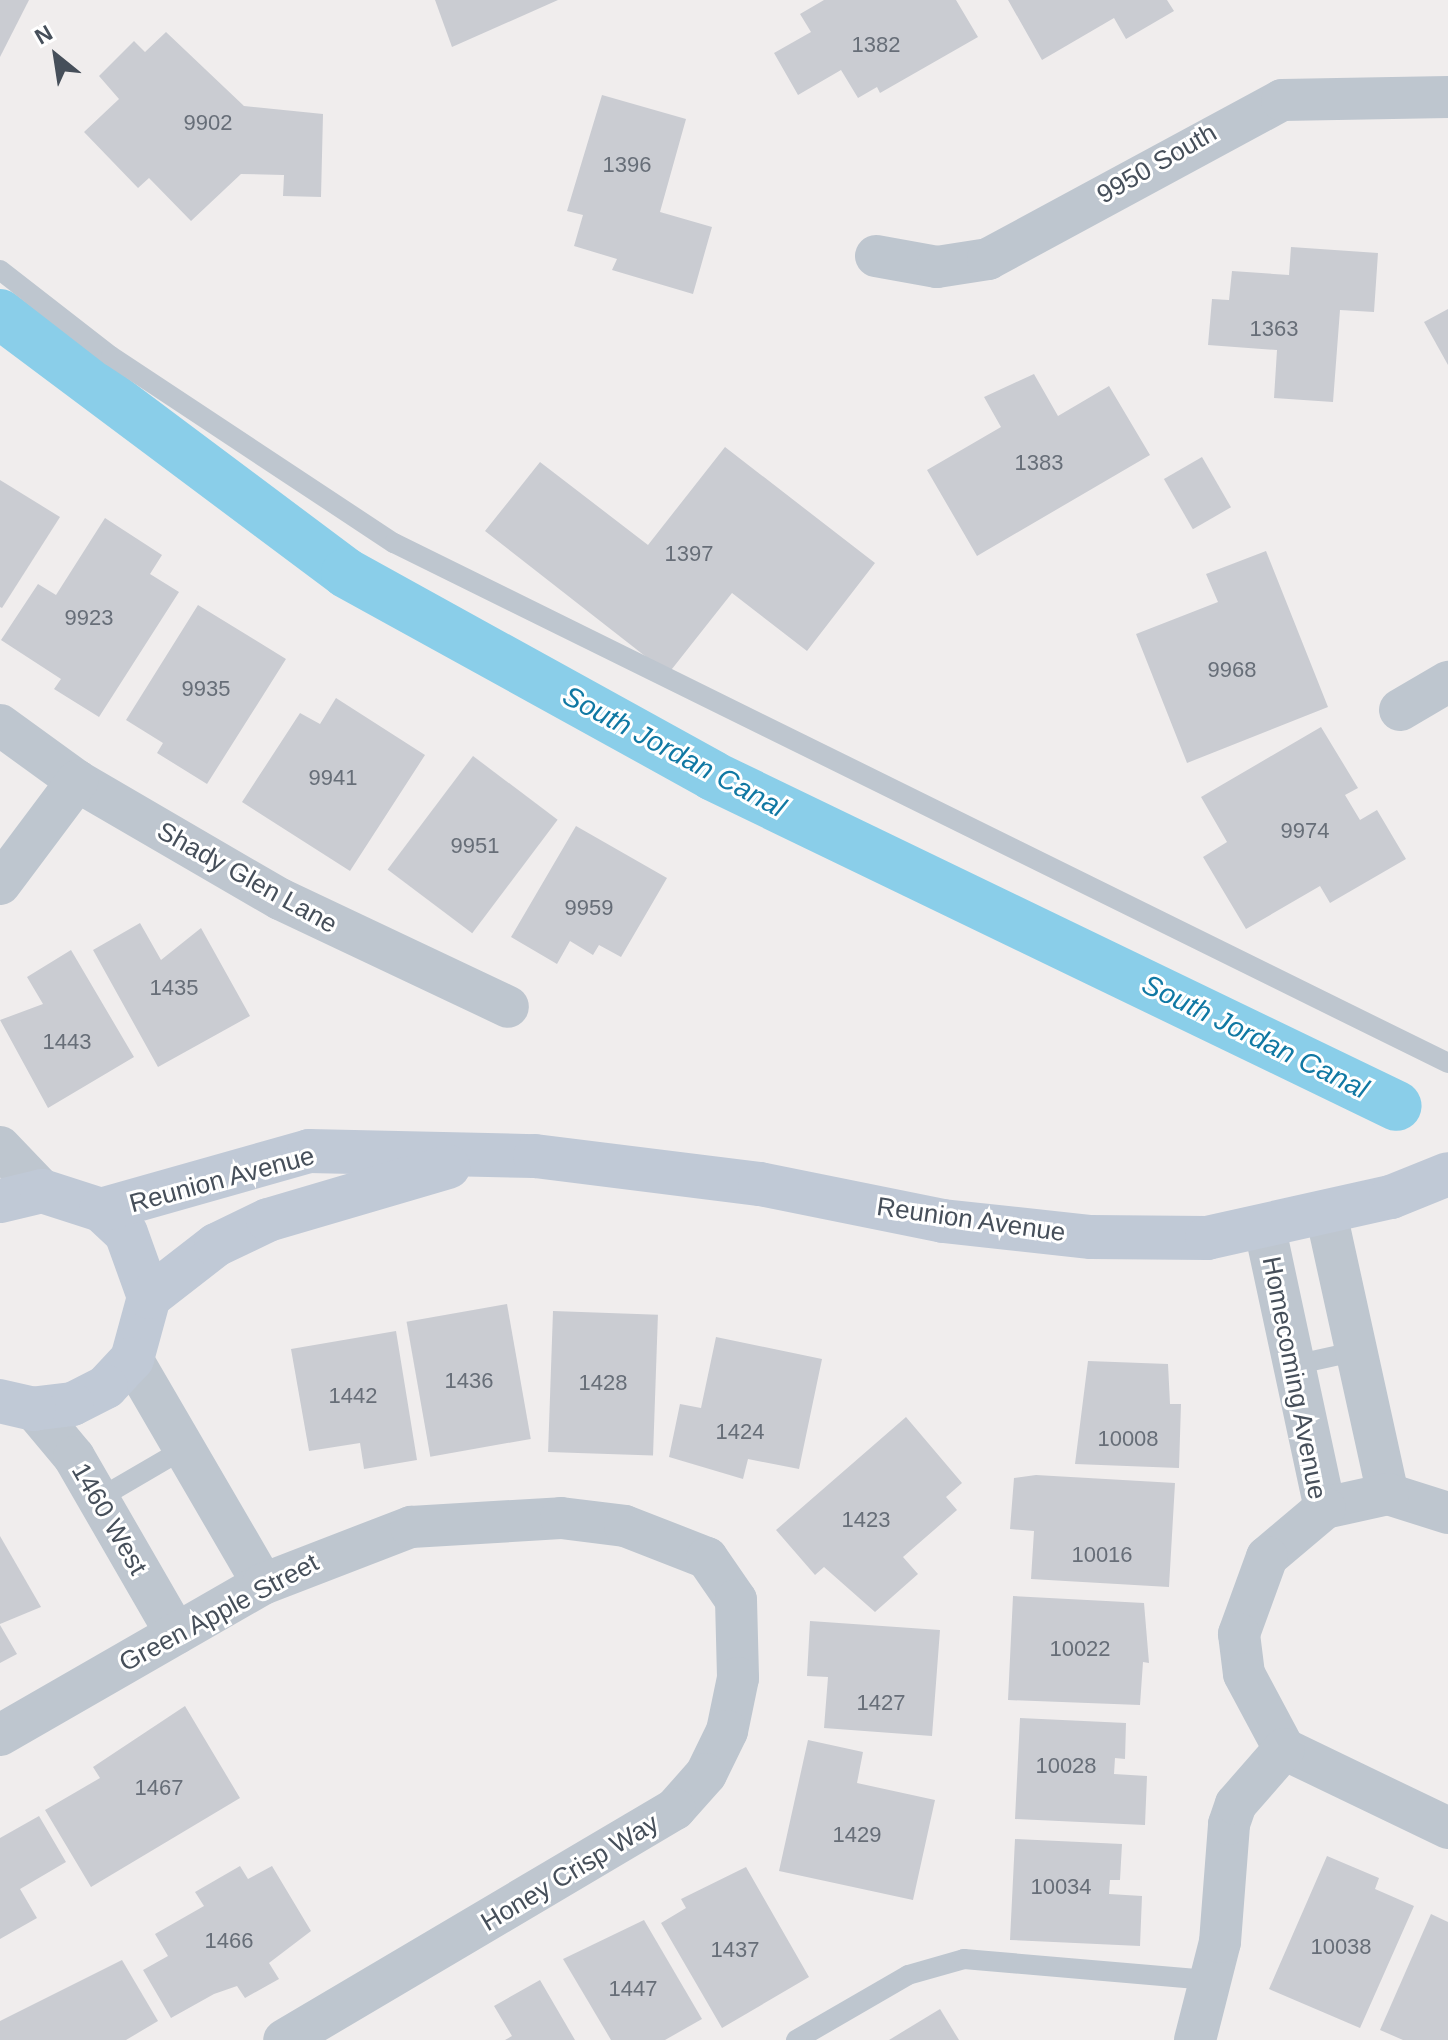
<!DOCTYPE html>
<html>
<head>
<meta charset="utf-8">
<style>
  body { margin:0 }
  #map { position:relative; width:1448px; height:2040px; overflow:hidden; background:#f0eded; font-family:Arial,sans-serif }
  div>[style] { position:absolute }
  .canal>* { height:50px; margin:-25px; padding:0 25px; transform-origin:25px; border-radius:25px; background:#8acee9 }
  .building>* { inset:0; background:#caccd2; transform-origin:0 0 }
  .lane>* { height:20px; margin:-10px; padding:0 10px; transform-origin:10px; border-radius:10px; background:#bec6cf }
  .street>* { height:42px; margin:-21px; padding:0 21px; transform-origin:21px; border-radius:21px; background:#bec6cf }
  .secondary>* { height:44px; margin:-22px; padding:0 22px; transform-origin:22px; border-radius:22px; background:#c0c9d6 }
  span { translate:-50% -50%; white-space:nowrap; text-align:center; line-height:1.15; -webkit-text-stroke:6px #fff; paint-order:stroke }
  .number-label { font-size:22px; color:#676e78 }
  .number-label span { -webkit-text-stroke-width:0 }
  .street-label { font-size:26px; color:#464f5a }
  .water-label { font-size:28px; color:#1078a3; font-style:italic }
  .north { position:absolute; left:16px; top:16px; width:80px; height:80px; -webkit-text-stroke:6px #fff; paint-order:stroke; rotate:330deg; font-size:22px; font-weight:700; line-height:32px; text-align:center; color:#464f5a }
  .north::after { content:''; display:block; margin:auto; width:28px; height:36px; background:#464f5a; clip-path:polygon(50% 0,100% 100%,50% 72%,0 100%) }
</style>
</head>
<body>
<div id="map">
  <div class="canal">
    <div style="left:0;top:314px;width:432px;rotate:36.8deg"></div>
    <div style="left:346px;top:573px;width:419px;rotate:28.9deg"></div>
    <div style="left:713px;top:776px;width:759px;rotate:25.76deg"></div>
  </div>
  <div class="building">
    <div style="clip-path:polygon(0 0,29px 0,0 57px)"></div>
    <div style="clip-path:polygon(435px 0,558px 0,452px 47px)"></div>
    <div style="clip-path:polygon(824px 0,956px 0,978px 37px,880px 93px,877px 87px,858px 98px,841px 70px,798px 95px,774px 53px,811px 32px,800px 14px)"></div>
    <div style="clip-path:polygon(1008px 0,1167px 0,1174px 11px,1126px 39px,1114px 18px,1042px 60px)"></div>
    <div style="clip-path:polygon(166px 32px,244px 106px,323px 114px,321px 197px,283px 196px,284px 175px,241px 174px,191px 221px,149px 178px,138px 188px,84px 132px,119px 99px,99px 76px,134px 41px,145px 52px)"></div>
    <div style="clip-path:polygon(602px 95px,686px 119px,660px 212px,712px 227px,693px 294px,612px 270px,617px 259px,574px 246px,583px 215px,567px 211px)"></div>
    <div style="clip-path:polygon(1291px 247px,1378px 253px,1374px 312px,1340px 310px,1333px 402px,1274px 398px,1277px 350px,1208px 345px,1212px 299px,1229px 300px,1232px 271px,1289px 275px)"></div>
    <div style="clip-path:polygon(1448px 309px,1448px 365px,1424px 322px)"></div>
    <div style="clip-path:polygon(1034px 374px,1058px 416px,1109px 386px,1150px 455px,977px 556px,927px 470px,1001px 427px,984px 397px)"></div>
    <div style="clip-path:polygon(725px 447px,875px 563px,807px 651px,732px 593px,668px 674px,485px 531px,540px 462px,648px 545px)"></div>
    <div style="left:1202px;top:457px;width:58px;height:44px;rotate:60deg"></div>
    <div style="clip-path:polygon(0 480px,60px 517px,2px 608px,0 607px)"></div>
    <div style="clip-path:polygon(105px 518px,162px 555px,150px 574px,179px 592px,99px 717px,54px 689px,61px 679px,1px 640px,38px 584px,56px 595px)"></div>
    <div style="clip-path:polygon(1266px 551px,1328px 707px,1187px 763px,1136px 634px,1218px 602px,1206px 574px)"></div>
    <div style="clip-path:polygon(198px 605px,286px 659px,207px 784px,157px 753px,163px 743px,126px 720px)"></div>
    <div style="clip-path:polygon(336px 698px,425px 755px,350px 871px,242px 802px,300px 713px,320px 724px)"></div>
    <div style="clip-path:polygon(1321px 727px,1358px 788px,1345px 795px,1360px 820px,1377px 810px,1406px 859px,1330px 903px,1320px 886px,1246px 929px,1203px 857px,1227px 842px,1201px 797px)"></div>
    <div style="left:473px;top:756px;width:106px;height:142px;rotate:37deg"></div>
    <div style="clip-path:polygon(576px 826px,667px 878px,621px 957px,599px 945px,593px 955px,570px 941px,557px 964px,511px 937px)"></div>
    <div style="clip-path:polygon(140px 923px,161px 960px,201px 928px,250px 1016px,158px 1067px,93px 950px)"></div>
    <div style="clip-path:polygon(71px 950px,134px 1057px,48px 1108px,0 1020px,43px 1004px,27px 977px)"></div>
    <div style="left:507px;top:1304px;width:137px;height:102px;rotate:80deg"></div>
    <div style="left:553px;top:1311px;width:105px;height:141px;rotate:2deg"></div>
    <div style="clip-path:polygon(396px 1331px,417px 1460px,364px 1469px,360px 1443px,309px 1451px,291px 1349px)"></div>
    <div style="clip-path:polygon(716px 1337px,822px 1359px,799px 1469px,748px 1459px,743px 1479px,669px 1457px,680px 1404px,701px 1408px)"></div>
    <div style="clip-path:polygon(1088px 1361px,1168px 1364px,1170px 1404px,1181px 1404px,1179px 1468px,1075px 1464px)"></div>
    <div style="clip-path:polygon(906px 1417px,962px 1483px,946px 1497px,957px 1510px,903px 1557px,918px 1574px,875px 1612px,824px 1567px,815px 1575px,776px 1530px)"></div>
    <div style="clip-path:polygon(1036px 1475px,1175px 1483px,1169px 1587px,1031px 1579px,1034px 1531px,1010px 1529px,1014px 1478px)"></div>
    <div style="clip-path:polygon(0 1536px,41px 1607px,0 1624px)"></div>
    <div style="clip-path:polygon(1013px 1596px,1144px 1603px,1149px 1663px,1143px 1662px,1140px 1705px,1008px 1700px)"></div>
    <div style="clip-path:polygon(810px 1621px,940px 1630px,932px 1736px,824px 1728px,828px 1677px,807px 1676px)"></div>
    <div style="clip-path:polygon(0 1625px,17px 1654px,0 1663px)"></div>
    <div style="clip-path:polygon(185px 1706px,240px 1798px,91px 1887px,45px 1810px,100px 1778px,93px 1767px)"></div>
    <div style="clip-path:polygon(1020px 1718px,1126px 1723px,1125px 1759px,1115px 1758px,1114px 1774px,1147px 1776px,1145px 1825px,1015px 1819px)"></div>
    <div style="clip-path:polygon(808px 1740px,863px 1752px,857px 1783px,935px 1800px,913px 1900px,779px 1871px)"></div>
    <div style="clip-path:polygon(39px 1816px,66px 1862px,20px 1889px,37px 1918px,0 1939px,0 1838px)"></div>
    <div style="clip-path:polygon(1015px 1839px,1122px 1844px,1120px 1880px,1110px 1880px,1109px 1894px,1142px 1896px,1140px 1946px,1010px 1940px)"></div>
    <div style="clip-path:polygon(1327px 1856px,1379px 1878px,1375px 1889px,1414px 1906px,1360px 2028px,1269px 1989px)"></div>
    <div style="clip-path:polygon(240px 1866px,248px 1879px,272px 1866px,311px 1931px,269px 1963px,279px 1979px,245px 1998px,237px 1986px,214px 1994px,171px 2018px,143px 1970px,168px 1956px,155px 1934px,204px 1906px,195px 1892px)"></div>
    <div style="clip-path:polygon(746px 1867px,809px 1977px,722px 2028px,661px 1923px,686px 1908px,681px 1899px)"></div>
    <div style="clip-path:polygon(1431px 1914px,1448px 1922px,1448px 2040px,1403px 2040px,1380px 2030px)"></div>
    <div style="clip-path:polygon(644px 1920px,702px 2019px,665px 2040px,611px 2040px,563px 1959px)"></div>
    <div style="clip-path:polygon(122px 1960px,158px 2021px,126px 2040px,0 2040px,0 2021px)"></div>
    <div style="clip-path:polygon(540px 1980px,575px 2040px,505px 2040px,512px 2036px,494px 2006px)"></div>
    <div style="clip-path:polygon(940px 2009px,959px 2040px,889px 2040px)"></div>
  </div>
  <div class="lane">
    <div style="left:0;top:270px;width:140px;rotate:37.8deg"></div>
    <div style="left:111px;top:356px;width:339px;rotate:33.5deg"></div>
    <div style="left:394px;top:543px;width:1175px;rotate:26.26deg"></div>
    <div style="left:1294px;top:1365px;width:65px;rotate:-12.5deg"></div>
    <div style="left:98px;top:1499px;width:95px;rotate:-30.3deg"></div>
    <div style="left:796px;top:2040px;width:129px;rotate:-30.1deg"></div>
    <div style="left:908px;top:1975px;width:58px;rotate:-15.9deg"></div>
    <div style="left:964px;top:1959px;width:248px;rotate:4.9deg"></div>
  </div>
  <div class="street">
    <div style="left:876px;top:256px;width:62px;rotate:10.2deg"></div>
    <div style="left:937px;top:267px;width:52px;rotate:-8.9deg"></div>
    <div style="left:988px;top:259px;width:334px;rotate:-28.4deg"></div>
    <div style="left:1282px;top:100px;width:166px;rotate:-1deg"></div>
    <div style="left:1400px;top:710px;width:56px;rotate:-30.3deg"></div>
    <div style="left:0;top:725px;width:95px;rotate:36deg"></div>
    <div style="left:77px;top:781px;width:235px;rotate:30.2deg"></div>
    <div style="left:280px;top:899px;width:252px;rotate:25.3deg"></div>
    <div style="left:0;top:884px;width:129px;rotate:-53.2deg"></div>
    <div style="left:0;top:1147px;width:61px;rotate:46.3deg"></div>
    <div style="left:1326px;top:1213px;width:288px;rotate:77.6deg"></div>
    <div style="left:1265px;top:1229px;width:285px;rotate:77.9deg"></div>
    <div style="left:132px;top:1359px;width:260px;rotate:59.8deg"></div>
    <div style="left:34px;top:1409px;width:62px;rotate:50.2deg"></div>
    <div style="left:74px;top:1457px;width:204px;rotate:60deg"></div>
    <div style="left:1448px;top:1513px;width:63px;rotate:-162.4deg"></div>
    <div style="left:1388px;top:1494px;width:65px;rotate:167.5deg"></div>
    <div style="left:1325px;top:1508px;width:76px;rotate:139.8deg"></div>
    <div style="left:1267px;top:1557px;width:82px;rotate:110deg"></div>
    <div style="left:1239px;top:1634px;width:40px;rotate:82.9deg"></div>
    <div style="left:1244px;top:1674px;width:85px;rotate:61.9deg"></div>
    <div style="left:1284px;top:1749px;width:182px;rotate:25.7deg"></div>
    <div style="left:0;top:1735px;width:303px;rotate:-29.9deg"></div>
    <div style="left:263px;top:1584px;width:159px;rotate:-21.1deg"></div>
    <div style="left:411px;top:1527px;width:150px;rotate:-3.4deg"></div>
    <div style="left:561px;top:1518px;width:64px;rotate:7.1deg"></div>
    <div style="left:625px;top:1526px;width:88px;rotate:21.3deg"></div>
    <div style="left:707px;top:1558px;width:51px;rotate:55.4deg"></div>
    <div style="left:736px;top:1600px;width:78px;rotate:88.5deg"></div>
    <div style="left:738px;top:1678px;width:54px;rotate:101.7deg"></div>
    <div style="left:727px;top:1731px;width:48px;rotate:116deg"></div>
    <div style="left:706px;top:1774px;width:47px;rotate:131.5deg"></div>
    <div style="left:675px;top:1809px;width:454px;rotate:149.4deg"></div>
    <div style="left:1195px;top:2040px;width:101px;rotate:-75.7deg"></div>
    <div style="left:1220px;top:1942px;width:118px;rotate:-85.6deg"></div>
    <div style="left:1229px;top:1824px;width:21px;rotate:-71deg"></div>
    <div style="left:1236px;top:1804px;width:73px;rotate:-48.9deg"></div>
  </div>
  <div class="secondary">
    <div style="left:0;top:1201px;width:43px;rotate:-13.4deg"></div>
    <div style="left:42px;top:1191px;width:62px;rotate:17.9deg"></div>
    <div style="left:101px;top:1210px;width:34px;rotate:43deg"></div>
    <div style="left:126px;top:1233px;width:68px;rotate:70.2deg"></div>
    <div style="left:149px;top:1297px;width:64px;rotate:105.3deg"></div>
    <div style="left:132px;top:1359px;width:38px;rotate:133deg"></div>
    <div style="left:106px;top:1387px;width:38px;rotate:153deg"></div>
    <div style="left:72px;top:1404px;width:38px;rotate:173deg"></div>
    <div style="left:34px;top:1409px;width:35px;rotate:-167deg"></div>
    <div style="left:101px;top:1210px;width:216px;rotate:-15.8deg"></div>
    <div style="left:309px;top:1151px;width:226px;rotate:1.3deg"></div>
    <div style="left:535px;top:1156px;width:227px;rotate:7.1deg"></div>
    <div style="left:760px;top:1184px;width:187px;rotate:11.4deg"></div>
    <div style="left:943px;top:1221px;width:149px;rotate:6.2deg"></div>
    <div style="left:1091px;top:1237px;width:116px;rotate:0.5deg"></div>
    <div style="left:1207px;top:1238px;width:189px;rotate:-12.6deg"></div>
    <div style="left:1391px;top:1197px;width:61px;rotate:-22deg"></div>
    <div style="left:149px;top:1297px;width:85px;rotate:-37.8deg"></div>
    <div style="left:216px;top:1245px;width:58px;rotate:-25.7deg"></div>
    <div style="left:268px;top:1220px;width:188px;rotate:-16.4deg"></div>
  </div>
  <div class="number-label">
    <span style="left:876px;top:45px">1382</span>
    <span style="left:208px;top:123px">9902</span>
    <span style="left:627px;top:165px">1396</span>
    <span style="left:1274px;top:329px">1363</span>
    <span style="left:1039px;top:463px">1383</span>
    <span style="left:689px;top:554px">1397</span>
    <span style="left:89px;top:618px">9923</span>
    <span style="left:1232px;top:670px">9968</span>
    <span style="left:206px;top:689px">9935</span>
    <span style="left:333px;top:778px">9941</span>
    <span style="left:1305px;top:831px">9974</span>
    <span style="left:475px;top:846px">9951</span>
    <span style="left:589px;top:908px">9959</span>
    <span style="left:174px;top:988px">1435</span>
    <span style="left:67px;top:1042px">1443</span>
    <span style="left:469px;top:1381px">1436</span>
    <span style="left:603px;top:1383px">1428</span>
    <span style="left:353px;top:1396px">1442</span>
    <span style="left:740px;top:1432px">1424</span>
    <span style="left:1128px;top:1439px">10008</span>
    <span style="left:866px;top:1520px">1423</span>
    <span style="left:1102px;top:1555px">10016</span>
    <span style="left:1080px;top:1649px">10022</span>
    <span style="left:881px;top:1703px">1427</span>
    <span style="left:1066px;top:1766px">10028</span>
    <span style="left:159px;top:1788px">1467</span>
    <span style="left:857px;top:1835px">1429</span>
    <span style="left:1061px;top:1887px">10034</span>
    <span style="left:229px;top:1941px">1466</span>
    <span style="left:1341px;top:1947px">10038</span>
    <span style="left:735px;top:1950px">1437</span>
    <span style="left:633px;top:1989px">1447</span>
  </div>
  <div class="street-label">
    <span style="left:1157px;top:164px;rotate:-30deg">9950 South</span>
    <span style="left:247px;top:878px;rotate:29deg">Shady Glen Lane</span>
    <span style="left:222px;top:1180px;rotate:-15deg">Reunion Avenue</span>
    <span style="left:971px;top:1220px;rotate:8deg">Reunion Avenue</span>
    <span style="left:1294px;top:1378px;rotate:79deg">Homecoming Avenue</span>
    <span style="left:109px;top:1519px;rotate:60deg">1460 West</span>
    <span style="left:219px;top:1613px;rotate:-28deg">Green Apple Street</span>
    <span style="left:570px;top:1873px;rotate:-31deg">Honey Crisp Way</span>
  </div>
  <div class="water-label">
    <span style="left:674px;top:752px;rotate:28deg">South Jordan Canal</span>
    <span style="left:1255px;top:1037px;rotate:26deg">South Jordan Canal</span>
  </div>
  <div class="north">N</div>
</div>
</body>
</html>
